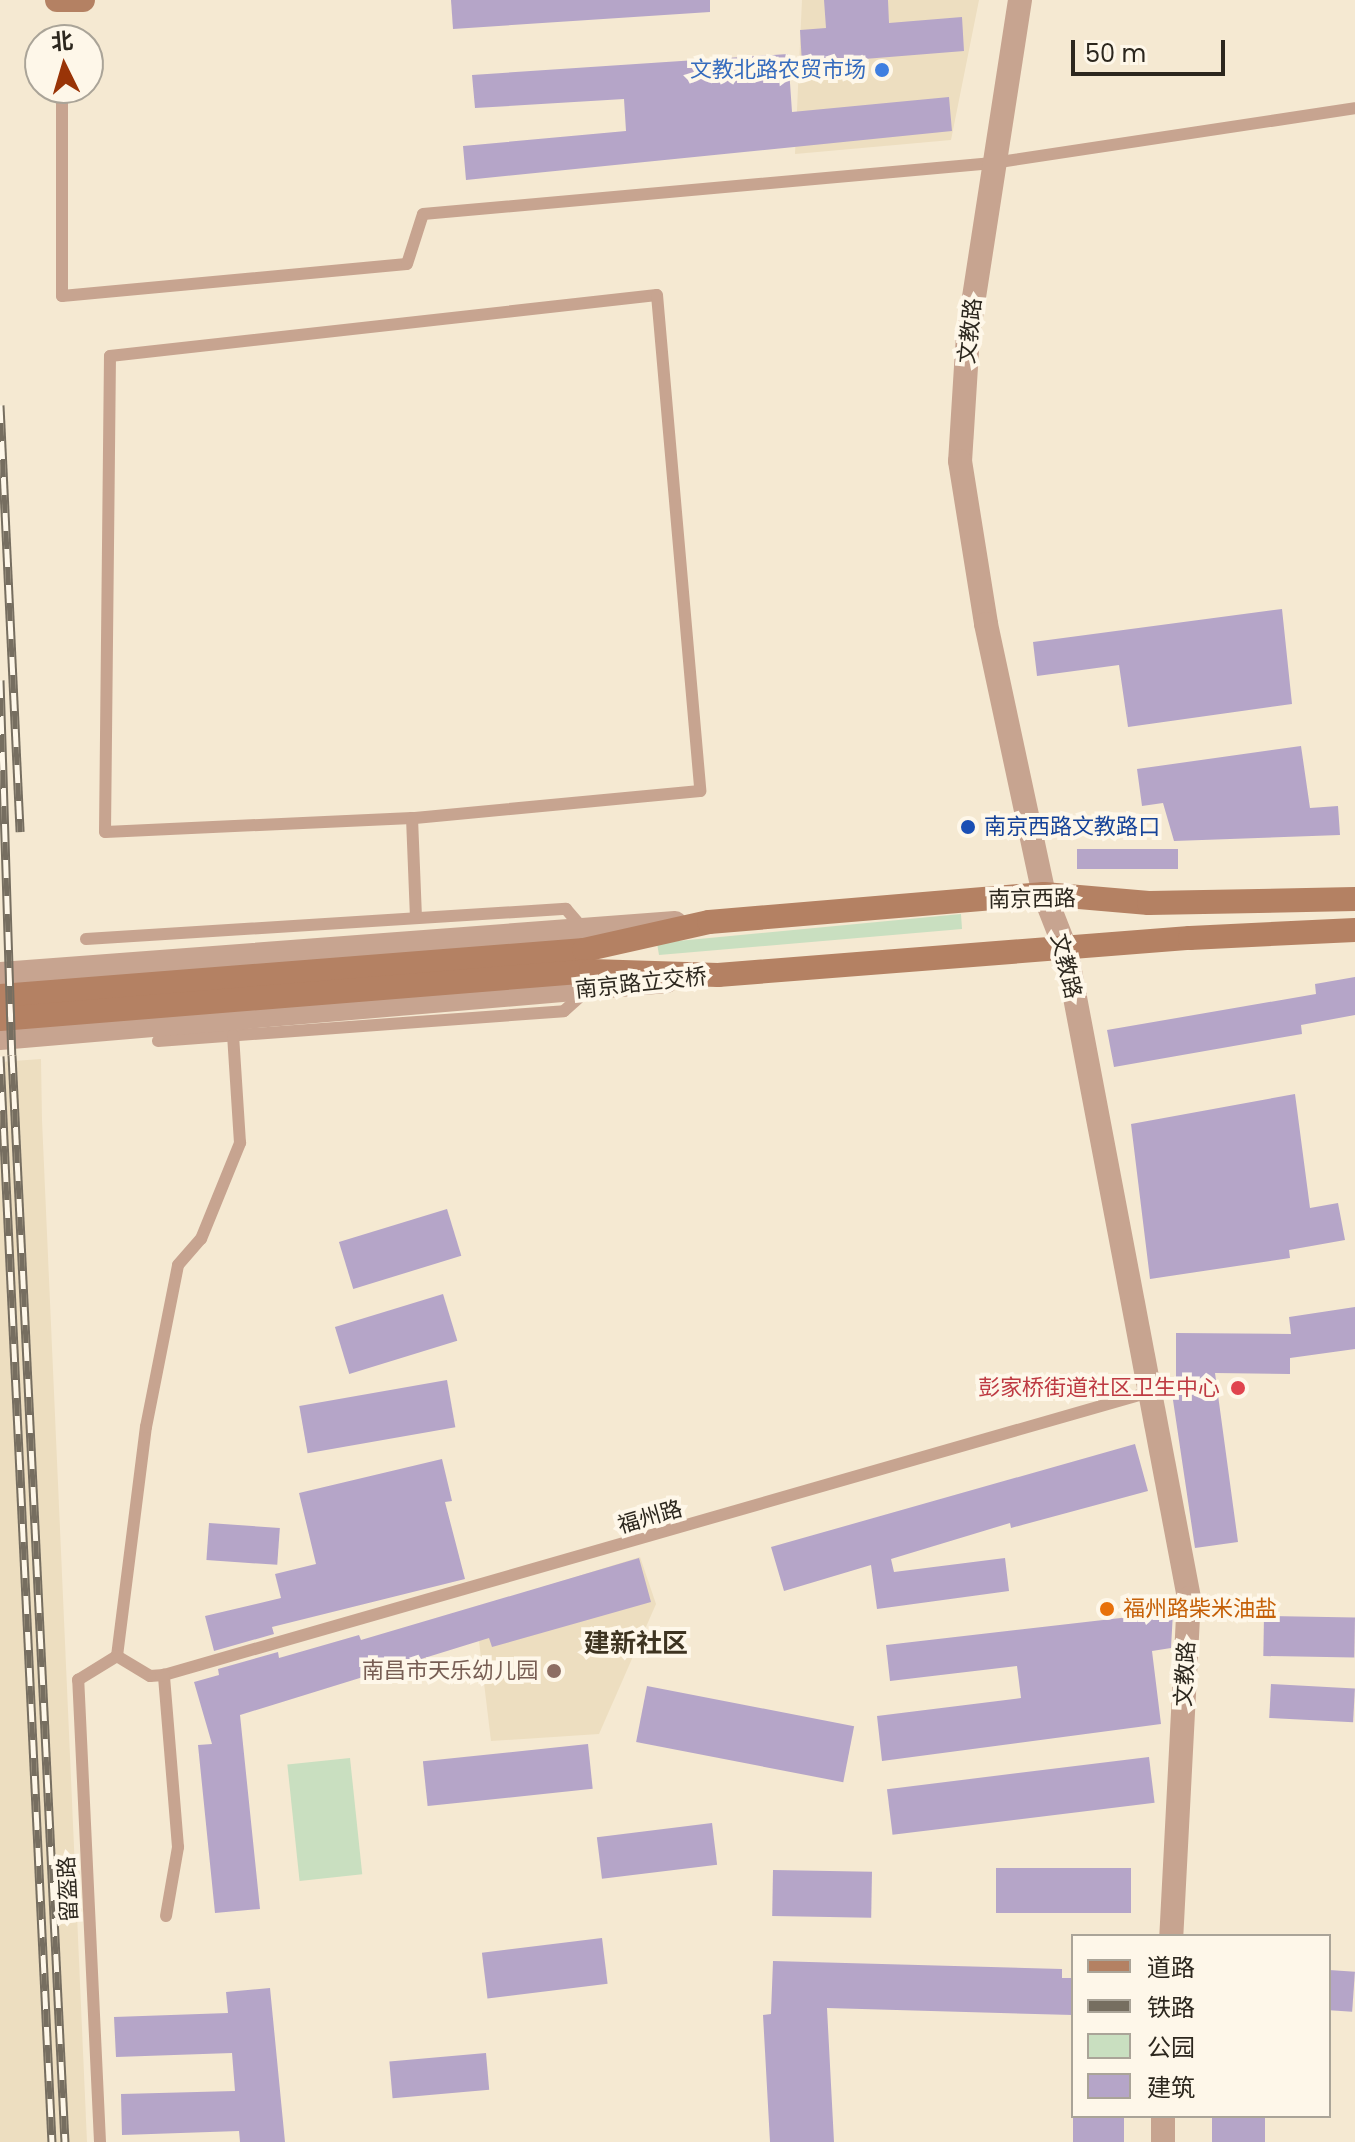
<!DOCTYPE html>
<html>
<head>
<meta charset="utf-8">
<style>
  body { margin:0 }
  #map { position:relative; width:1355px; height:2142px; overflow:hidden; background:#f5e9d2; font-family:Poppins,"Noto Sans SC",sans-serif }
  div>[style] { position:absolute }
  .built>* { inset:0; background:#eddec0 }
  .green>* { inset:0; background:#c9dfc0; transform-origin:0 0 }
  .building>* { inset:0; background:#b5a5c8; transform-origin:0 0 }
  .service>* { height:12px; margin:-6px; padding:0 6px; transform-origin:6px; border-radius:6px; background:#c7a490 }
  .tertiary>* { height:24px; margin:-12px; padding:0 12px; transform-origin:12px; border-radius:12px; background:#c7a490 }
  .secondary>* { height:24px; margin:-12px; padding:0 12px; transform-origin:12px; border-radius:12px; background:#b48163 }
  .rail>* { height:9px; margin-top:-4.5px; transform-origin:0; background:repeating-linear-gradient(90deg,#fef7e9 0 18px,#766e60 0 36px); box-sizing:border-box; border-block:2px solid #766e60 }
  .dots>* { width:22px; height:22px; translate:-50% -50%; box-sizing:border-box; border:4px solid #fef7e9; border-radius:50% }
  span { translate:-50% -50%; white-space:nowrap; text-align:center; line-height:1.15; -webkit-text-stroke:8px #fef7e9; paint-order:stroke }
  .shop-label { font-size:22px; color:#366cbe }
  .right { translate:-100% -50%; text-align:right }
  .street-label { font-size:22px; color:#2c271e }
  .transit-label { font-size:22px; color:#164399 }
  .left { translate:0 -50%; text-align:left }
  .health-label { font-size:22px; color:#be3a42 }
  .food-label { font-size:22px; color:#c56008 }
  .education-label { font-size:22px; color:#785e54 }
  .quarter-label { font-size:26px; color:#3e3421; font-weight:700 }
  .legend { position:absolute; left:1071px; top:1934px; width:260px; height:184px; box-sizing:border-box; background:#fef7e9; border:2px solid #aaa498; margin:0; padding:10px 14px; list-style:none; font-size:24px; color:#2c271e }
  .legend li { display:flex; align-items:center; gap:16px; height:40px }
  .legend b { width:40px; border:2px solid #aaa498 }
  .north { position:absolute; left:24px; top:24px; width:80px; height:80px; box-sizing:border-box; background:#fef7e9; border:2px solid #aaa498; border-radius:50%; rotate:355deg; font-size:22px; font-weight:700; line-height:32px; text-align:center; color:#2c271e }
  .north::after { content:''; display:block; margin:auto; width:28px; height:36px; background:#993407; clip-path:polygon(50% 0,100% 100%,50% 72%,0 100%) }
  .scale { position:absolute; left:1071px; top:40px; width:154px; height:36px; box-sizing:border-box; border:4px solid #2c271e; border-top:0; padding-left:10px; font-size:24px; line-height:28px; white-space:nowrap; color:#2c271e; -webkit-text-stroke:6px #fef7e9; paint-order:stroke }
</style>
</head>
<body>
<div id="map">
  <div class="built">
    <div style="clip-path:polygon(802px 0,979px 0,951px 140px,795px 154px)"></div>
    <div style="clip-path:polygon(41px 1059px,42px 1120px,87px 2142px,0 2142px,0 1062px)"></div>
    <div style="clip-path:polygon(640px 1557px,656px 1604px,599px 1734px,491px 1741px,475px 1608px)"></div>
  </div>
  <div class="green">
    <div style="clip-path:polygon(961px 914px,962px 929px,659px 955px,657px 943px)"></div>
    <div style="left:350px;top:1758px;width:117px;height:63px;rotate:84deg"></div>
  </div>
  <div class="building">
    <div style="clip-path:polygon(451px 0,710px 0,710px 12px,453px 29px)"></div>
    <div style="clip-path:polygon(824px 0,888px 0,889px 23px,962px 17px,964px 51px,802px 64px,800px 30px,826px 28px)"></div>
    <div style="clip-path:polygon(788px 54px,792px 112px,949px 97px,952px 131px,466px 180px,463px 146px,626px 131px,624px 99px,475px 108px,472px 75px)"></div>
    <div style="clip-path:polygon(1282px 609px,1292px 704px,1128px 727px,1119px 665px,1037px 676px,1033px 642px)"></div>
    <div style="clip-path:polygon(1301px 746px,1310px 808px,1338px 806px,1340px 835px,1174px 841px,1163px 803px,1142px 806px,1137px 769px)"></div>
    <div style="left:1178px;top:849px;width:20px;height:101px;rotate:90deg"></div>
    <div style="clip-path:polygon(1355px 977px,1355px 1015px,1301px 1025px,1302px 1034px,1114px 1067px,1107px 1030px,1316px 994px,1315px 984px)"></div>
    <div style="clip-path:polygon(1295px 1094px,1310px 1208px,1338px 1203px,1345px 1240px,1289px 1250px,1290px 1258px,1150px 1279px,1131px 1124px)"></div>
    <div style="left:447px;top:1209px;width:49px;height:113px;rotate:73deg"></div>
    <div style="left:443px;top:1294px;width:49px;height:113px;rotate:73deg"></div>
    <div style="clip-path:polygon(1355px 1307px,1355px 1349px,1290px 1358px,1290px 1374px,1215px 1373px,1238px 1542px,1195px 1548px,1170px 1380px,1176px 1379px,1176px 1333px,1291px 1334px,1289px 1317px)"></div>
    <div style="left:447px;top:1380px;width:48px;height:150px;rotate:80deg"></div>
    <div style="clip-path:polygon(1135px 1444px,1148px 1491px,1011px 1528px,1010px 1523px,891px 1559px,894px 1572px,1005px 1558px,1009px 1591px,877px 1609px,871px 1565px,784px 1591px,771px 1547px)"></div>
    <div style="clip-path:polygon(442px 1459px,452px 1501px,445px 1502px,465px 1579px,272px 1627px,274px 1634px,214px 1651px,205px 1616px,281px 1598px,275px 1574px,316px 1564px,299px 1493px)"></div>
    <div style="left:209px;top:1523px;width:71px;height:37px;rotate:4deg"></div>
    <div style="clip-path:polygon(639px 1558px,651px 1602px,492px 1647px,489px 1638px,240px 1715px,260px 1909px,215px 1913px,198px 1745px,212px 1744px,194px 1682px,219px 1675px,218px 1669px,278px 1652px,279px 1658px,359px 1635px,361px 1640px)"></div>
    <div style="clip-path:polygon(1173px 1612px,1171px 1648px,1152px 1651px,1161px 1724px,882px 1761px,877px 1716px,1021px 1698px,1017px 1666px,890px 1681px,886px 1645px)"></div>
    <div style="left:1264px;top:1616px;width:91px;height:40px;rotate:1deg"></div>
    <div style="left:1271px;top:1684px;width:84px;height:34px;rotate:3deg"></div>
    <div style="left:647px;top:1686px;width:211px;height:57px;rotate:11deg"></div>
    <div style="left:588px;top:1744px;width:45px;height:166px;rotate:84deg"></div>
    <div style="left:1149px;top:1757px;width:46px;height:264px;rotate:83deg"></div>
    <div style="left:712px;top:1823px;width:42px;height:116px;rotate:83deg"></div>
    <div style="left:996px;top:1868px;width:135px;height:45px"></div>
    <div style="left:773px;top:1870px;width:99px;height:46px;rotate:1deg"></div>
    <div style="left:602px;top:1938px;width:46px;height:121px;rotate:83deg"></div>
    <div style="clip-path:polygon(773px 1961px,1062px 1969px,1062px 1978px,1073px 1978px,1073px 2015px,827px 2008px,834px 2142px,770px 2142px,763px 2015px,771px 2014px)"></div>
    <div style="left:1329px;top:1970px;width:26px;height:40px;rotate:4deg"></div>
    <div style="clip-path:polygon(270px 1988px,285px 2142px,240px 2142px,239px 2131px,122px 2135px,121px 2094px,235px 2091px,232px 2053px,116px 2057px,114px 2017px,228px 2013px,226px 1992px)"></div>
    <div style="left:486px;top:2053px;width:37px;height:97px;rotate:85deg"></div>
    <div style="left:1073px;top:2116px;width:51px;height:26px"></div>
    <div style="left:1212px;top:2116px;width:53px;height:26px"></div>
  </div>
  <div class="service">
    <div style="left:62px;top:88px;width:208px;rotate:90deg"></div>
    <div style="left:62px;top:296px;width:346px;rotate:-5.3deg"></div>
    <div style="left:407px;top:264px;width:52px;rotate:-72.3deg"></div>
    <div style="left:423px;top:214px;width:572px;rotate:-5.11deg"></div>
    <div style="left:993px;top:163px;width:366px;rotate:-8.6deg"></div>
    <div style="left:412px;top:818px;width:307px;rotate:177.4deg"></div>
    <div style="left:105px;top:832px;width:476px;rotate:-89.4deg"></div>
    <div style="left:110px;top:356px;width:550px;rotate:-6.36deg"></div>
    <div style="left:657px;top:295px;width:498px;rotate:85deg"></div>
    <div style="left:700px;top:791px;width:289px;rotate:174.6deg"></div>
    <div style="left:412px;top:818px;width:100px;rotate:87.7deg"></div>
    <div style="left:86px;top:939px;width:481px;rotate:-3.6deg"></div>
    <div style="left:566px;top:909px;width:23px;rotate:49deg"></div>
    <div style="left:158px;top:1041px;width:407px;rotate:-4.2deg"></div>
    <div style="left:564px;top:1011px;width:30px;rotate:-42deg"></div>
    <div style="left:164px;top:1675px;width:1022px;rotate:-16.02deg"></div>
    <div style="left:166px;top:1916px;width:70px;rotate:-80.1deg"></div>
    <div style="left:178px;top:1847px;width:173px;rotate:-94.7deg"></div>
    <div style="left:164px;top:1675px;width:14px;rotate:176deg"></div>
    <div style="left:150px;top:1676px;width:39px;rotate:-149deg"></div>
    <div style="left:117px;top:1656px;width:231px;rotate:-82.8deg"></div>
    <div style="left:146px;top:1427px;width:165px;rotate:-78.8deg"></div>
    <div style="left:178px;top:1265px;width:35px;rotate:-49deg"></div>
    <div style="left:201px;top:1239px;width:104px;rotate:-67.9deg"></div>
    <div style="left:240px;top:1143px;width:108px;rotate:-93.7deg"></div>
    <div style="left:100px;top:2142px;width:463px;rotate:-92.7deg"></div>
    <div style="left:78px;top:1680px;width:46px;rotate:-31.6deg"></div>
  </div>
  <div class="tertiary">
    <div style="left:1020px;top:0;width:339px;rotate:98.8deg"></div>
    <div style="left:968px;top:335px;width:126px;rotate:93.6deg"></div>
    <div style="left:960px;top:461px;width:165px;rotate:80.9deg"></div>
    <div style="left:986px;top:624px;width:276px;rotate:77.9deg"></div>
    <div style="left:1044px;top:894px;width:60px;rotate:68.6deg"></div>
    <div style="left:1066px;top:950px;width:660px;rotate:79.25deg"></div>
    <div style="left:1189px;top:1598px;width:338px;rotate:93deg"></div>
    <div style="left:0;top:974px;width:677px;rotate:-4.32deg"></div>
    <div style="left:0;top:1038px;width:669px;rotate:-4.88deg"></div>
    <div style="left:1163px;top:2142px;width:26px;rotate:-90deg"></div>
  </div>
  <div class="secondary">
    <div style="left:57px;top:0;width:26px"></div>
    <div style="left:0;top:996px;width:586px;rotate:-4.5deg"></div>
    <div style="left:584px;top:950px;width:128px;rotate:-12.6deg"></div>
    <div style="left:709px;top:922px;width:336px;rotate:-4.8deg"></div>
    <div style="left:1044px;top:894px;width:105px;rotate:4.9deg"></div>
    <div style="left:1149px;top:903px;width:206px;rotate:-1.1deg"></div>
    <div style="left:0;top:1019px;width:593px;rotate:-4.64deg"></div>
    <div style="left:591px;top:971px;width:127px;rotate:1.8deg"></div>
    <div style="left:718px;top:975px;width:473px;rotate:-4.5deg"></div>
    <div style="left:1190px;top:938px;width:165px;rotate:-2.8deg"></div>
  </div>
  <div class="rail">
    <div style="left:0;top:405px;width:427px;rotate:87.3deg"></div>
    <div style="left:0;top:680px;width:375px;rotate:88.2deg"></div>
    <div style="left:12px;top:1055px;width:1088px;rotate:87.21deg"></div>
    <div style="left:0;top:1056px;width:1087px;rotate:87.26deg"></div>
  </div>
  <div class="dots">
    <div style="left:882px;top:70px;background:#3f7fe0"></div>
    <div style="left:968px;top:827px;background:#1a4fb4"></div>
    <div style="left:1238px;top:1388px;background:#e0444e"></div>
    <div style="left:1107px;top:1609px;background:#e8710a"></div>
    <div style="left:554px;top:1671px;background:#8d6e63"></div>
  </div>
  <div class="shop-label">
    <span class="right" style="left:866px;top:70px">文教北路农贸市场</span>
  </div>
  <div class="street-label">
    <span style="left:970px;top:331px;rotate:-84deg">文教路</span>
    <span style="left:1032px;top:899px;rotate:-1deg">南京西路</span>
    <span style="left:1066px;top:966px;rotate:76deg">文教路</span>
    <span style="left:641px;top:983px;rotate:-6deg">南京路立交桥</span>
    <span style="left:650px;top:1517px;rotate:-16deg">福州路</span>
    <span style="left:1185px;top:1674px;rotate:-87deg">文教路</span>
    <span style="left:68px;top:1889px;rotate:-93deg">留盔路</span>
  </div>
  <div class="transit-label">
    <span class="left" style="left:984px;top:827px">南京西路文教路口</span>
  </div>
  <div class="health-label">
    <span class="right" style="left:1220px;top:1388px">彭家桥街道社区卫生中心</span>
  </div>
  <div class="food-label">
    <span class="left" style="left:1123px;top:1609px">福州路柴米油盐</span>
  </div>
  <div class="education-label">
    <span class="right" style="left:538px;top:1671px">南昌市天乐幼儿园</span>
  </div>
  <div class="quarter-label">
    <span style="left:636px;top:1644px">建新社区</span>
  </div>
  <ul class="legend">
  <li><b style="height:10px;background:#b48163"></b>道路</li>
  <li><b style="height:10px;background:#766e60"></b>铁路</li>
  <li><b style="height:22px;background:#c9dfc0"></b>公园</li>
  <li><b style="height:22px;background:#b5a5c8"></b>建筑</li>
  </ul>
  <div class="north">北</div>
  <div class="scale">50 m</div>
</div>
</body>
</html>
